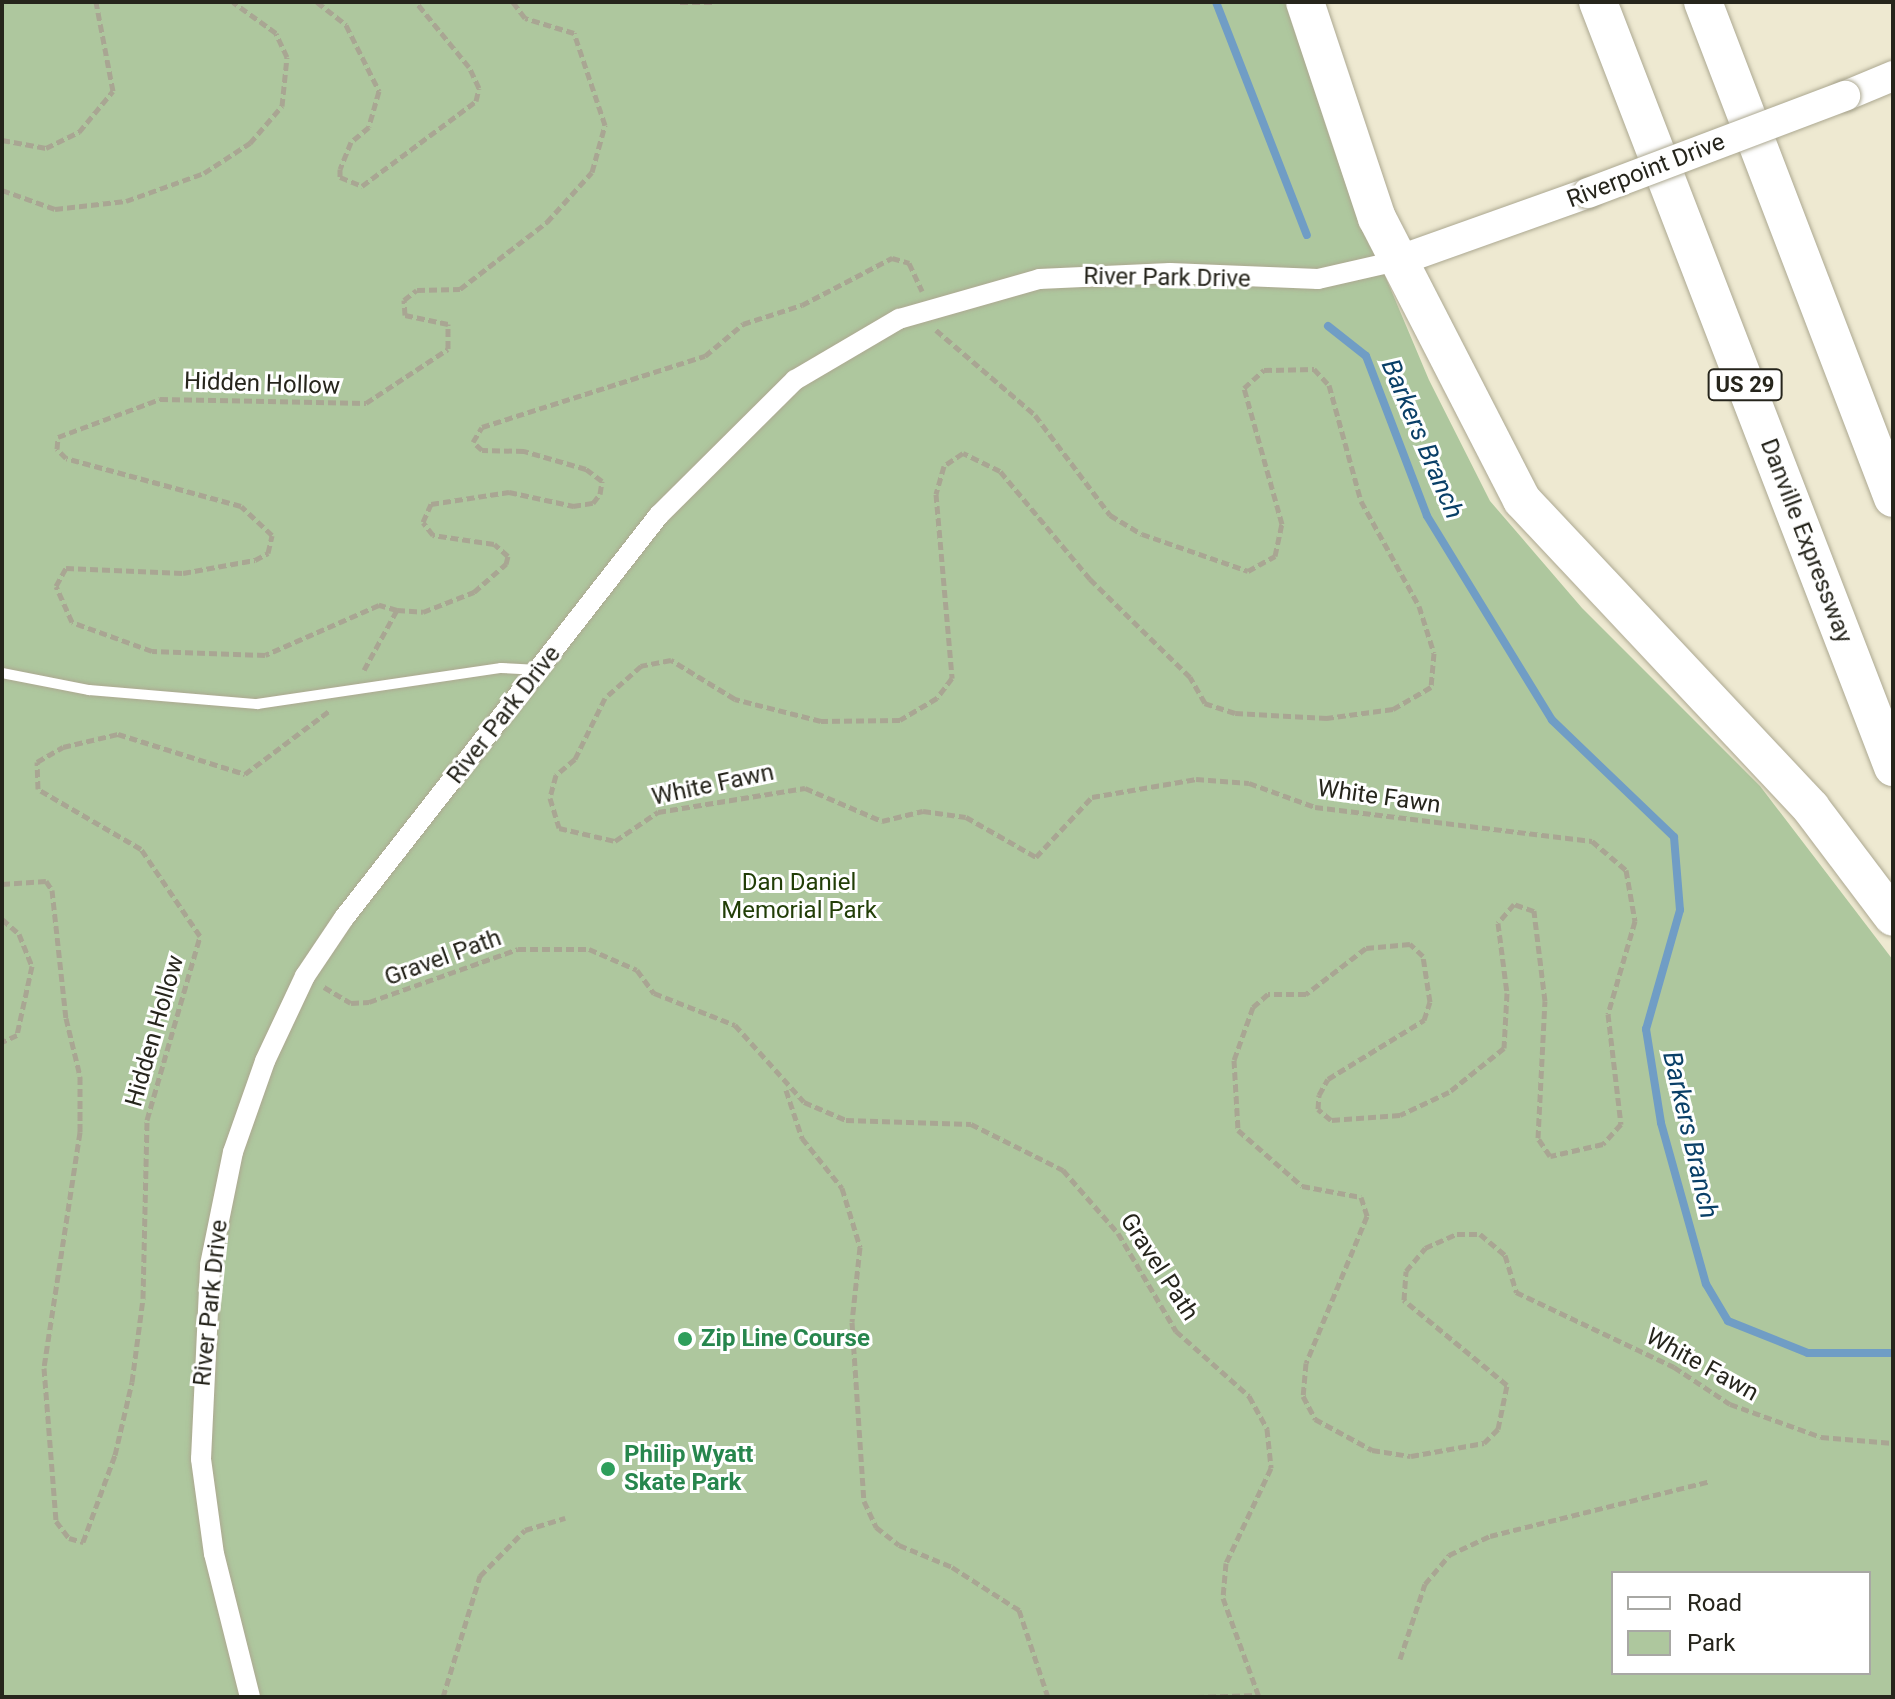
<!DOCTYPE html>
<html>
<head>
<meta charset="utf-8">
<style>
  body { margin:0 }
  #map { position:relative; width:1895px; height:1699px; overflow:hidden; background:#eee9d1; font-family:Roboto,sans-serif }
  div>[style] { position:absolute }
  .green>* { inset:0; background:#aec79e }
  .stream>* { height:8px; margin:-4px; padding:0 4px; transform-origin:4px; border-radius:4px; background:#709dc5 }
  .path>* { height:5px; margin-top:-2.5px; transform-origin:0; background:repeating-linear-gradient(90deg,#a9a693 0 8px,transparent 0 12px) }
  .roads { filter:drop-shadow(0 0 2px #aca891) drop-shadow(0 0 2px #aca891) }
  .lane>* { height:10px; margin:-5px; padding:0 5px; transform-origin:5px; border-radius:5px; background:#fff }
  .street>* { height:20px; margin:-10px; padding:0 10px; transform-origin:10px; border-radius:10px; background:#fff }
  .secondary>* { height:30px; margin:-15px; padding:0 15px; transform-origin:15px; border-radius:15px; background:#fff }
  .highway>* { height:38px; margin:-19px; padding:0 19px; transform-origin:19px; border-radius:19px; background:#fff }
  .bridges { filter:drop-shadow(0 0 2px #aca891) drop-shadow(0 0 2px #aca891) }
  .secondary-bridge>* { height:30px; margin:-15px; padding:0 15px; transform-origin:15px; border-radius:15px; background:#fff }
  .dots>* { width:22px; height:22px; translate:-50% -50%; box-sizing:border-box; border:4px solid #fff; border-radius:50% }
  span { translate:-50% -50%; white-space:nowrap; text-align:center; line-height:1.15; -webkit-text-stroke:6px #fff; paint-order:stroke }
  .shield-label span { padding:2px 6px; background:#fff; border:2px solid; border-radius:6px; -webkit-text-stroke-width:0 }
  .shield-label { font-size:22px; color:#26251c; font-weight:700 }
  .street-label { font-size:24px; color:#26251c }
  .park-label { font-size:24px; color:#223e07 }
  .leisure-label { font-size:24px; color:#27864d; font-weight:700 }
  .left { translate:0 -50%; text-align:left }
  .water-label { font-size:26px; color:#093f67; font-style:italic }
  .frame { position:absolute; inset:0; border:4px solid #26251c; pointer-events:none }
  .legend { position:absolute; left:1611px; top:1571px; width:260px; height:104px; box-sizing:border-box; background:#fff; border:2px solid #a8a8a4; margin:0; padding:10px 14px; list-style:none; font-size:24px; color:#26251c }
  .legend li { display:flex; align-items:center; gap:16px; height:40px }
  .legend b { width:40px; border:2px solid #a8a8a4 }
</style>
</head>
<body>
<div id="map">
  <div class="green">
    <div style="clip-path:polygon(evenodd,2px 2px,1290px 2px,1343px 176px,1429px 380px,1490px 501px,1582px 608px,1760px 786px,1893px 960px,1893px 1697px,2px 1697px,2px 2px,1613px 1573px,1869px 1573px,1869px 1673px,1613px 1673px,1613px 1573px)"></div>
  </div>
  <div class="stream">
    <div style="left:1216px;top:2px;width:250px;rotate:68.7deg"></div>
    <div style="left:1328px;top:326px;width:48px;rotate:38.3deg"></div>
    <div style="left:1366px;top:356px;width:171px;rotate:69.1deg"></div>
    <div style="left:1427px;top:516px;width:239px;rotate:58.5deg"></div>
    <div style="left:1552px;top:720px;width:169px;rotate:43.8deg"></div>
    <div style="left:1674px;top:837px;width:73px;rotate:85.3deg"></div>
    <div style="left:1680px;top:910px;width:124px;rotate:105.9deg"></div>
    <div style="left:1646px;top:1029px;width:95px;rotate:80.9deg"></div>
    <div style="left:1661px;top:1123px;width:167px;rotate:74.4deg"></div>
    <div style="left:1706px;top:1284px;width:43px;rotate:59.3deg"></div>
    <div style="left:1728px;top:1321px;width:86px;rotate:21.8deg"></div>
    <div style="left:1808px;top:1353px;width:85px"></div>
  </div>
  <div class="path">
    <div style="left:317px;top:2px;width:37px;rotate:38deg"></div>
    <div style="left:346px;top:25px;width:74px;rotate:63.4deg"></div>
    <div style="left:379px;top:91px;width:37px;rotate:106deg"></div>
    <div style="left:369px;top:127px;width:23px;rotate:140deg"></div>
    <div style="left:351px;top:142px;width:29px;rotate:112deg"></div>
    <div style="left:340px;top:169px;width:8px;rotate:90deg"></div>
    <div style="left:340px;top:177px;width:24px;rotate:22deg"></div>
    <div style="left:362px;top:186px;width:142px;rotate:-36.7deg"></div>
    <div style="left:476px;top:101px;width:13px;rotate:-77deg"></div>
    <div style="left:479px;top:88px;width:23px;rotate:-115deg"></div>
    <div style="left:469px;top:67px;width:84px;rotate:-129.2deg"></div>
    <div style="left:680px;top:2px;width:34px"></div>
    <div style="left:2px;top:140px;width:45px;rotate:10.3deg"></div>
    <div style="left:46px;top:148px;width:37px;rotate:-26deg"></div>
    <div style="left:79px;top:132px;width:53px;rotate:-50.3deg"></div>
    <div style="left:113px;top:91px;width:91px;rotate:-100.8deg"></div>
    <div style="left:2px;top:190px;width:56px;rotate:19.7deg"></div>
    <div style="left:55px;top:209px;width:71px;rotate:-6.4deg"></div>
    <div style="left:126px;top:201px;width:83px;rotate:-19.7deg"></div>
    <div style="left:204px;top:173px;width:55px;rotate:-33.1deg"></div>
    <div style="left:250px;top:143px;width:49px;rotate:-49.1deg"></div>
    <div style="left:282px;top:106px;width:49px;rotate:-84.2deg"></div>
    <div style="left:287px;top:57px;width:26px;rotate:-115deg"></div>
    <div style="left:276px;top:33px;width:53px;rotate:-144.2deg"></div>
    <div style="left:936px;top:330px;width:130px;rotate:40.6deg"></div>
    <div style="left:1035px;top:415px;width:125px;rotate:53.1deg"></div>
    <div style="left:1110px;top:515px;width:37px;rotate:31deg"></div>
    <div style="left:1142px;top:534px;width:112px;rotate:19.2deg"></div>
    <div style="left:1248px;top:571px;width:31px;rotate:-29deg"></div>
    <div style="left:1275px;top:556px;width:33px;rotate:-78deg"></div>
    <div style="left:1282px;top:524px;width:141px;rotate:-105.6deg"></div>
    <div style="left:1244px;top:388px;width:27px;rotate:-42deg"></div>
    <div style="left:1264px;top:370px;width:50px;rotate:-1.1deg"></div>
    <div style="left:1314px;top:369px;width:22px;rotate:47deg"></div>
    <div style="left:1329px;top:385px;width:120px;rotate:74.6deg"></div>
    <div style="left:1361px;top:501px;width:120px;rotate:61.1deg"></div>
    <div style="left:1419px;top:606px;width:49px;rotate:72.3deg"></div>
    <div style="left:1434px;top:653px;width:34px;rotate:95deg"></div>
    <div style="left:1431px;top:687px;width:44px;rotate:149.9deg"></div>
    <div style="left:1393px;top:709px;width:67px;rotate:172.2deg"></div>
    <div style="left:1327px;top:718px;width:92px;rotate:-176.9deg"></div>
    <div style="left:1235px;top:713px;width:32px;rotate:-162deg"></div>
    <div style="left:1205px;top:703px;width:30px;rotate:-120deg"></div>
    <div style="left:1190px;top:677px;width:140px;rotate:-135.6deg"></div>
    <div style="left:1090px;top:579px;width:141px;rotate:-129.8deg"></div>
    <div style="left:1000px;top:471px;width:41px;rotate:-154.1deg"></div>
    <div style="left:963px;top:453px;width:23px;rotate:146deg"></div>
    <div style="left:944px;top:466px;width:29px;rotate:106deg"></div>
    <div style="left:936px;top:494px;width:185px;rotate:85deg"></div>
    <div style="left:952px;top:678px;width:25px;rotate:127deg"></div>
    <div style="left:937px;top:698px;width:43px;rotate:149.3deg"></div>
    <div style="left:900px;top:720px;width:79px;rotate:179.3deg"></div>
    <div style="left:821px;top:721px;width:89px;rotate:-165.7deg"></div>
    <div style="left:735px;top:699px;width:75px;rotate:-148.6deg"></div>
    <div style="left:671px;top:660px;width:31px;rotate:169deg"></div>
    <div style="left:641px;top:666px;width:48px;rotate:138.4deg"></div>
    <div style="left:605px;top:698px;width:68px;rotate:116.2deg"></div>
    <div style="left:575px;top:759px;width:25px;rotate:140deg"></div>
    <div style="left:556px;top:775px;width:24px;rotate:105deg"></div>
    <div style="left:550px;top:798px;width:31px;rotate:73deg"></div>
    <div style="left:559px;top:828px;width:57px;rotate:13.1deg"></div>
    <div style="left:615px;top:841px;width:52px;rotate:-34deg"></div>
    <div style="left:658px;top:812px;width:149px;rotate:-9.3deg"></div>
    <div style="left:805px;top:788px;width:84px;rotate:23.2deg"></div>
    <div style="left:882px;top:821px;width:42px;rotate:-13.7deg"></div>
    <div style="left:923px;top:811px;width:43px;rotate:7.9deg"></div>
    <div style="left:966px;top:817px;width:81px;rotate:29.7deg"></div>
    <div style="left:1036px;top:857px;width:82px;rotate:-47deg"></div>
    <div style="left:1092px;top:797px;width:106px;rotate:-9.8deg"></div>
    <div style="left:1196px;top:779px;width:53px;rotate:4.3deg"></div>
    <div style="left:1249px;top:783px;width:70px;rotate:20deg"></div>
    <div style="left:1315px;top:807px;width:279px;rotate:7deg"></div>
    <div style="left:1592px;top:841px;width:45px;rotate:40.5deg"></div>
    <div style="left:1626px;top:870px;width:52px;rotate:80deg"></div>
    <div style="left:1635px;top:921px;width:97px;rotate:106.2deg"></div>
    <div style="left:1608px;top:1014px;width:111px;rotate:83.3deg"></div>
    <div style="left:1621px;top:1124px;width:27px;rotate:132deg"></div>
    <div style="left:1603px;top:1144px;width:54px;rotate:167.2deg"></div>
    <div style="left:1550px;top:1156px;width:22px;rotate:-124deg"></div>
    <div style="left:1538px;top:1138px;width:137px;rotate:-87.1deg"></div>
    <div style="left:1545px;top:1001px;width:91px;rotate:-97deg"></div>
    <div style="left:1534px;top:911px;width:21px;rotate:-161deg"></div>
    <div style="left:1514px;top:904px;width:25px;rotate:130deg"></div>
    <div style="left:1498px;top:923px;width:71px;rotate:82.7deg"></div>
    <div style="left:1507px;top:993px;width:55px;rotate:93.1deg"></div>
    <div style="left:1504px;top:1048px;width:70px;rotate:141.3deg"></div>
    <div style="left:1449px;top:1092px;width:54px;rotate:154.9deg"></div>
    <div style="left:1400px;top:1115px;width:69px;rotate:175.9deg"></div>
    <div style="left:1331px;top:1120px;width:17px;rotate:-140deg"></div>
    <div style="left:1318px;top:1109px;width:14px;rotate:-86deg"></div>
    <div style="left:1319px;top:1095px;width:18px;rotate:-61deg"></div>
    <div style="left:1328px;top:1079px;width:113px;rotate:-31.6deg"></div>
    <div style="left:1424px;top:1020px;width:19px;rotate:-72deg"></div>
    <div style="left:1430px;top:1002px;width:47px;rotate:-98.7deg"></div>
    <div style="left:1423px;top:956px;width:18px;rotate:-137deg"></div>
    <div style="left:1410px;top:944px;width:44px;rotate:174.8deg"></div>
    <div style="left:1366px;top:948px;width:76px;rotate:142.5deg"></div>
    <div style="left:1306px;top:994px;width:38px;rotate:180deg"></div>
    <div style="left:1268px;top:994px;width:20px;rotate:139deg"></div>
    <div style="left:1253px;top:1007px;width:56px;rotate:109.7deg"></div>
    <div style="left:1234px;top:1060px;width:70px;rotate:86.7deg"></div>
    <div style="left:1238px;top:1130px;width:85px;rotate:41.2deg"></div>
    <div style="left:1302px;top:1186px;width:60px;rotate:10.6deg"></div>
    <div style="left:1361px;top:1197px;width:20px;rotate:72deg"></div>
    <div style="left:1367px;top:1216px;width:159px;rotate:112.5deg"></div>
    <div style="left:1306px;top:1363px;width:33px;rotate:95deg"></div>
    <div style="left:1303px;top:1396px;width:26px;rotate:62deg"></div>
    <div style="left:1315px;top:1419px;width:65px;rotate:28.5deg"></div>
    <div style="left:1372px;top:1450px;width:39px;rotate:9deg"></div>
    <div style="left:1411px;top:1456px;width:74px;rotate:-10.1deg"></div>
    <div style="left:1484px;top:1443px;width:20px;rotate:-45deg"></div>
    <div style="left:1498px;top:1429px;width:45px;rotate:-78.4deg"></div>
    <div style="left:1507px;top:1385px;width:134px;rotate:-140.5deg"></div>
    <div style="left:1404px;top:1300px;width:29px;rotate:-86deg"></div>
    <div style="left:1406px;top:1271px;width:30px;rotate:-50deg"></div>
    <div style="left:1425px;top:1248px;width:35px;rotate:-24deg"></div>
    <div style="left:1457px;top:1234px;width:23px"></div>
    <div style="left:1480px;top:1234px;width:33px;rotate:40deg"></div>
    <div style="left:1505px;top:1255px;width:39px;rotate:73deg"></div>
    <div style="left:1516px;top:1292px;width:175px;rotate:25.4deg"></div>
    <div style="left:1674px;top:1367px;width:67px;rotate:33.5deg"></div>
    <div style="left:1730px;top:1404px;width:97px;rotate:19.9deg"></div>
    <div style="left:1821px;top:1437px;width:72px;rotate:4.8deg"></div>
    <div style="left:397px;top:610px;width:26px;rotate:4deg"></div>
    <div style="left:423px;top:612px;width:55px;rotate:-21.4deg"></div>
    <div style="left:474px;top:592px;width:43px;rotate:-41.2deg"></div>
    <div style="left:506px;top:564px;width:8px;rotate:-76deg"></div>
    <div style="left:508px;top:556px;width:18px;rotate:-139deg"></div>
    <div style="left:494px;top:544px;width:62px;rotate:-171.6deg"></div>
    <div style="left:433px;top:535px;width:16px;rotate:-128deg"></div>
    <div style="left:423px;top:522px;width:20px;rotate:-66deg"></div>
    <div style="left:431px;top:504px;width:79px;rotate:-8.7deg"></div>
    <div style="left:509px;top:492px;width:66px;rotate:12.3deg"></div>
    <div style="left:573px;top:506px;width:20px;rotate:-9deg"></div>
    <div style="left:593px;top:503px;width:11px;rotate:-52deg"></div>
    <div style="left:600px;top:494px;width:13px;rotate:-81deg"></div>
    <div style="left:602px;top:481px;width:20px;rotate:-143deg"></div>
    <div style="left:586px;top:469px;width:65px;rotate:-163.8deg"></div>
    <div style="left:524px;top:451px;width:42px;rotate:-178.6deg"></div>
    <div style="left:482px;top:450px;width:12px;rotate:-138deg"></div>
    <div style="left:473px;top:442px;width:17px;rotate:-59deg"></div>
    <div style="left:482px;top:427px;width:234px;rotate:-17.7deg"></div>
    <div style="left:705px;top:356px;width:50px;rotate:-40.1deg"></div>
    <div style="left:743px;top:324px;width:62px;rotate:-17.9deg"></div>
    <div style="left:802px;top:305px;width:102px;rotate:-27.6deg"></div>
    <div style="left:892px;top:258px;width:18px;rotate:16deg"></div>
    <div style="left:909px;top:263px;width:31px;rotate:65deg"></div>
    <div style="left:364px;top:670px;width:68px;rotate:-61.2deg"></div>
    <div style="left:397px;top:610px;width:19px;rotate:-164deg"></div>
    <div style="left:379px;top:605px;width:124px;rotate:156.3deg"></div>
    <div style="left:265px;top:655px;width:113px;rotate:-178deg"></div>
    <div style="left:152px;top:651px;width:85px;rotate:-160.1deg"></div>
    <div style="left:72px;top:622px;width:39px;rotate:-114deg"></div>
    <div style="left:56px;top:586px;width:21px;rotate:-61deg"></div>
    <div style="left:66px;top:568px;width:117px;rotate:2.4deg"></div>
    <div style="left:183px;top:573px;width:73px;rotate:-10.2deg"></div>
    <div style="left:255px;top:560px;width:15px;rotate:-28deg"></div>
    <div style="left:268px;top:553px;width:18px;rotate:-77deg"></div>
    <div style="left:272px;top:535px;width:42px;rotate:-136.9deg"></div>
    <div style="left:241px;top:506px;width:181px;rotate:-164.7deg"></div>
    <div style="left:66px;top:458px;width:13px;rotate:-135deg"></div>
    <div style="left:57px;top:449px;width:12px;rotate:-85deg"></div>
    <div style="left:58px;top:437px;width:109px;rotate:-20.4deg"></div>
    <div style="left:160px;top:399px;width:206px;rotate:1.1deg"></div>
    <div style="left:366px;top:403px;width:98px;rotate:-33.4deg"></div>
    <div style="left:448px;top:349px;width:25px;rotate:-90deg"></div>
    <div style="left:448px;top:324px;width:44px;rotate:-168.2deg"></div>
    <div style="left:405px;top:315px;width:15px;rotate:-94deg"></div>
    <div style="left:404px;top:300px;width:16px;rotate:-38deg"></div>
    <div style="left:417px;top:290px;width:43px;rotate:-1.3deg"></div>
    <div style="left:460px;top:289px;width:110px;rotate:-37.6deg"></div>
    <div style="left:547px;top:222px;width:67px;rotate:-48deg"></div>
    <div style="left:592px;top:172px;width:49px;rotate:-74.5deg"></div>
    <div style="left:605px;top:125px;width:97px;rotate:-108.6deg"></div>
    <div style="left:574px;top:33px;width:51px;rotate:-163deg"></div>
    <div style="left:525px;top:18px;width:20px;rotate:-127deg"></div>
    <div style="left:2px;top:884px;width:44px;rotate:-3.9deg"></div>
    <div style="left:46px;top:881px;width:11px;rotate:56deg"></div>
    <div style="left:52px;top:890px;width:129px;rotate:83.8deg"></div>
    <div style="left:66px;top:1018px;width:60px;rotate:76.4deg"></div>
    <div style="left:80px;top:1076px;width:56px;rotate:90deg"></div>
    <div style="left:80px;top:1132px;width:239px;rotate:98.7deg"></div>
    <div style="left:44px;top:1368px;width:153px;rotate:85.5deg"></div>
    <div style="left:56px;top:1521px;width:21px;rotate:53deg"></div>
    <div style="left:69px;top:1538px;width:15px;rotate:16deg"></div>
    <div style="left:83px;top:1542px;width:93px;rotate:-69.8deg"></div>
    <div style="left:115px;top:1455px;width:75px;rotate:-76.9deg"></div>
    <div style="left:132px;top:1382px;width:85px;rotate:-82.5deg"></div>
    <div style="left:143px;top:1298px;width:178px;rotate:-88.7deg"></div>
    <div style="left:147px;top:1120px;width:191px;rotate:-73.9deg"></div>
    <div style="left:200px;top:936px;width:105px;rotate:-124.1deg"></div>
    <div style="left:141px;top:849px;width:119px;rotate:-149.8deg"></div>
    <div style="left:38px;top:789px;width:27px;rotate:-92deg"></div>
    <div style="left:37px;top:762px;width:30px;rotate:-30deg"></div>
    <div style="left:63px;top:747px;width:57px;rotate:-13.3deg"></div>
    <div style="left:118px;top:734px;width:133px;rotate:17.5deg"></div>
    <div style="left:245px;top:774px;width:105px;rotate:-36.9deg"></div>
    <div style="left:2px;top:919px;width:23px;rotate:41deg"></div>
    <div style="left:19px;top:934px;width:35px;rotate:68deg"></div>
    <div style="left:32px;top:966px;width:71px;rotate:102.3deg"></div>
    <div style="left:17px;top:1035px;width:17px;rotate:155deg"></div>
    <div style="left:324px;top:987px;width:31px;rotate:31deg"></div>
    <div style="left:351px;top:1003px;width:18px;rotate:-3deg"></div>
    <div style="left:369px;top:1002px;width:158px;rotate:-19.6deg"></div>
    <div style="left:518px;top:949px;width:71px"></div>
    <div style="left:589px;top:949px;width:52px;rotate:23.6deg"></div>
    <div style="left:637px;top:970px;width:29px;rotate:54deg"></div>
    <div style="left:654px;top:993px;width:87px;rotate:21.6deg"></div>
    <div style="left:735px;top:1025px;width:103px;rotate:48.1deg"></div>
    <div style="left:804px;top:1102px;width:46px;rotate:23.2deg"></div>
    <div style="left:846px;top:1120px;width:125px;rotate:1.8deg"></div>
    <div style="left:971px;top:1124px;width:103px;rotate:26.6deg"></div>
    <div style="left:1063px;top:1170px;width:84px;rotate:48.9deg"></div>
    <div style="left:1118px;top:1233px;width:114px;rotate:59.4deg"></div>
    <div style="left:1176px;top:1331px;width:98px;rotate:41.7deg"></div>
    <div style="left:1249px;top:1396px;width:38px;rotate:61deg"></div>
    <div style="left:1267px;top:1429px;width:39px;rotate:84deg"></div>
    <div style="left:1271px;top:1468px;width:105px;rotate:115.3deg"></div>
    <div style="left:1226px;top:1563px;width:35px;rotate:95deg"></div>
    <div style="left:1223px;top:1598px;width:105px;rotate:70deg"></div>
    <div style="left:786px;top:1090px;width:51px;rotate:71.6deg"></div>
    <div style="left:802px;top:1138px;width:64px;rotate:51.3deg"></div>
    <div style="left:842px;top:1188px;width:62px;rotate:73deg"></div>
    <div style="left:860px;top:1247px;width:75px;rotate:96.1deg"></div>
    <div style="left:852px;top:1322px;width:179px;rotate:86.2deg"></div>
    <div style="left:864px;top:1501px;width:29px;rotate:65deg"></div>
    <div style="left:876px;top:1527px;width:29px;rotate:38deg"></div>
    <div style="left:899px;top:1545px;width:57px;rotate:22.5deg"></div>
    <div style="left:952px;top:1567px;width:80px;rotate:32.7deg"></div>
    <div style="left:1019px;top:1610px;width:92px;rotate:71.6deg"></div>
    <div style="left:1400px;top:1659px;width:79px;rotate:-71.6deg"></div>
    <div style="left:1425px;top:1584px;width:38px;rotate:-50deg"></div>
    <div style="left:1449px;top:1555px;width:45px;rotate:-24.9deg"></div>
    <div style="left:1490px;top:1536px;width:227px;rotate:-14deg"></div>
    <div style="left:443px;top:1697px;width:127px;rotate:-73deg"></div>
    <div style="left:480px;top:1576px;width:64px;rotate:-45.6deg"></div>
    <div style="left:525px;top:1530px;width:42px;rotate:-16.7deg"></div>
    <div style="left:1196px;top:1697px;width:62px;rotate:-1.8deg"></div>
  </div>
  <div class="roads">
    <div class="lane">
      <div style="left:2px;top:673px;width:89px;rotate:11.1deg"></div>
      <div style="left:89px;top:690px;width:169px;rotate:4.8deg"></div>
      <div style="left:257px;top:704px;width:247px;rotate:-8.4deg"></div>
      <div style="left:501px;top:668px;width:38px;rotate:3deg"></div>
    </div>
    <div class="street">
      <div style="left:250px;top:1697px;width:147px;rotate:-104.1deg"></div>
      <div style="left:214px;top:1554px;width:96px;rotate:-97.8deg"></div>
      <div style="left:201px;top:1459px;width:194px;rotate:-87.3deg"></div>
      <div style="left:210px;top:1265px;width:115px;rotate:-78.5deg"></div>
      <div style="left:233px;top:1152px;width:96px;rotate:-70.6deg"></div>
      <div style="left:265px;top:1061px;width:94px;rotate:-64.8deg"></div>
      <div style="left:305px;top:976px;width:70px;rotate:-56.1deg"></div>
      <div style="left:344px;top:918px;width:512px;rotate:-51.99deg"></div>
      <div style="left:659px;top:515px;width:192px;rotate:-44.8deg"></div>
      <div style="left:795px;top:380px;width:121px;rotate:-30.4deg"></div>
      <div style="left:899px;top:319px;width:146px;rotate:-15.9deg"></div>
      <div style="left:1039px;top:279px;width:131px;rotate:-2.6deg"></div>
      <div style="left:1170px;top:273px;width:148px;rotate:2.3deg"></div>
      <div style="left:1318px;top:279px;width:81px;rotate:-12.8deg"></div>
    </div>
    <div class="secondary">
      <div style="left:1845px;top:96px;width:52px;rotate:-22.6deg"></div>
      <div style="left:1397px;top:261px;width:203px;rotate:-19.6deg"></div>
    </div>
    <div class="highway">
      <div style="left:1305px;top:2px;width:228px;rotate:71.6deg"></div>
      <div style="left:1377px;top:218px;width:317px;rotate:62.8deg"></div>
      <div style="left:1522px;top:500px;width:422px;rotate:46.8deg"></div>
      <div style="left:1811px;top:808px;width:136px;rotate:53deg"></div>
      <div style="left:1598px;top:2px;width:820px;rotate:68.91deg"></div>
      <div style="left:1703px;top:2px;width:531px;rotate:69.04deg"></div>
    </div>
  </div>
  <div class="bridges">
    <div class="secondary-bridge">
      <div style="left:1588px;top:193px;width:275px;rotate:-20.7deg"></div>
    </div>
  </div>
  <div class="dots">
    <div style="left:685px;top:1339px;background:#2e9e5b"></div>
    <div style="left:608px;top:1469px;background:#2e9e5b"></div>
  </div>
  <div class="shield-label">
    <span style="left:1745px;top:385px">US 29</span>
  </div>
  <div class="street-label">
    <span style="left:1646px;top:171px;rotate:-21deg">Riverpoint Drive</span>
    <span style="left:1167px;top:278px;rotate:1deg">River Park Drive</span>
    <span style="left:262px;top:384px;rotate:2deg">Hidden Hollow</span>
    <span style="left:1806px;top:541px;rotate:69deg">Danville Expressway</span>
    <span style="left:504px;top:715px;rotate:-52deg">River Park Drive</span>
    <span style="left:713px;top:785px;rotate:-12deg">White Fawn</span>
    <span style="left:1379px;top:797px;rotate:8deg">White Fawn</span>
    <span style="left:443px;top:958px;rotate:-20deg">Gravel Path</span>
    <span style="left:155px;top:1031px;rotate:-74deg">Hidden Hollow</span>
    <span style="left:1159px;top:1267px;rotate:57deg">Gravel Path</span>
    <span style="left:211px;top:1303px;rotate:-84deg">River Park Drive</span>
    <span style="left:1702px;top:1365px;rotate:29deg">White Fawn</span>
  </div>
  <div class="park-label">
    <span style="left:799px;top:897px">Dan Daniel<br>Memorial Park</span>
  </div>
  <div class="leisure-label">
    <span class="left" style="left:701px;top:1339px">Zip Line Course</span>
    <span class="left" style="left:624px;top:1469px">Philip Wyatt<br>Skate Park</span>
  </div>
  <div class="water-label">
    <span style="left:1422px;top:439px;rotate:67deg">Barkers Branch</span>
    <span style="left:1690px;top:1135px;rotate:77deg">Barkers Branch</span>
  </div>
  <div class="frame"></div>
  <ul class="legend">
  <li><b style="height:10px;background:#fff"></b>Road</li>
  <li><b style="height:22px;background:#aec79e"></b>Park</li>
  </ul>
</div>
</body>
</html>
